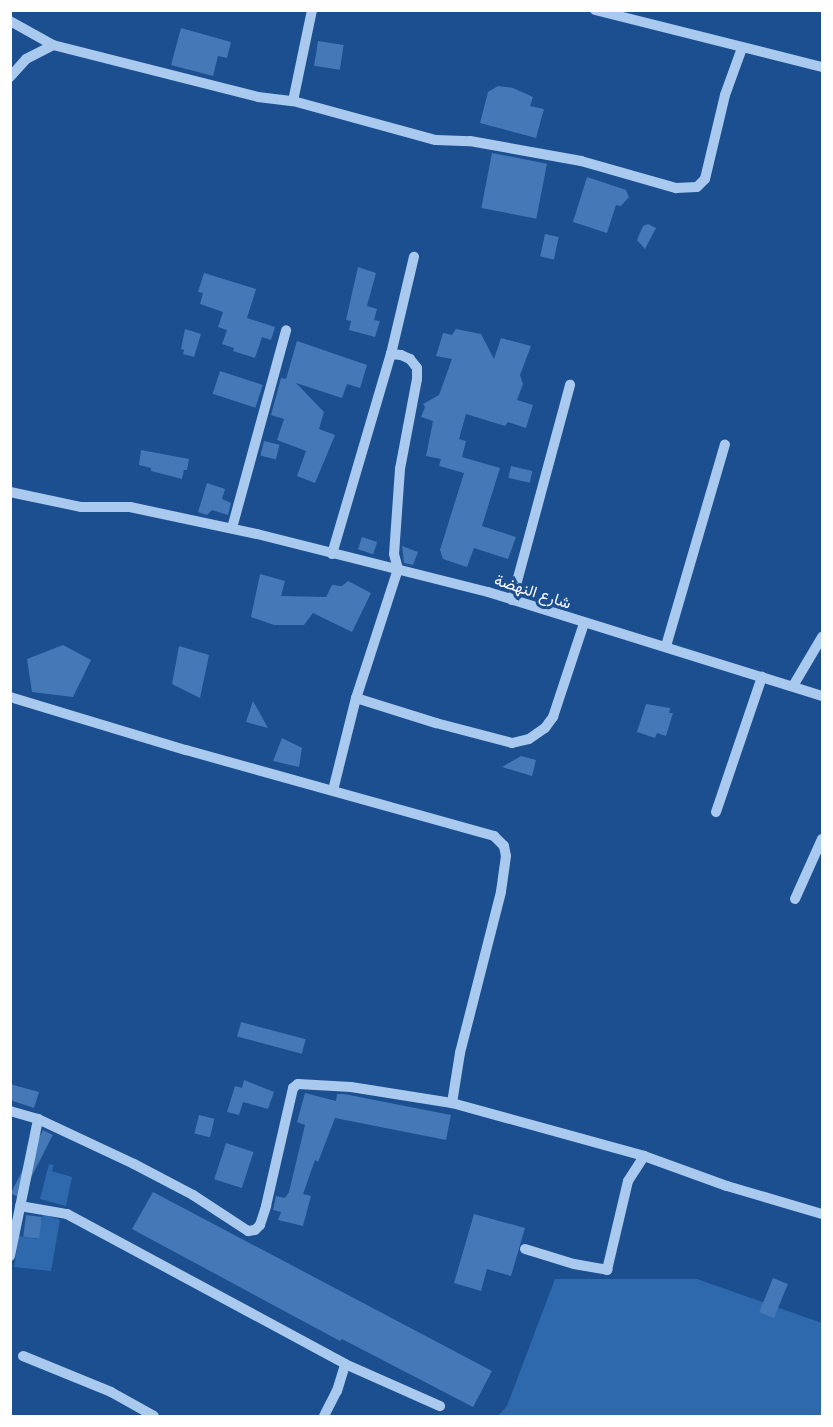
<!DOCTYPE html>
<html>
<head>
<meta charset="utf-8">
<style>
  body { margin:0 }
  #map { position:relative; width:833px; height:1427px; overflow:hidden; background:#1b4f8f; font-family:"Archivo Narrow",Vazirmatn,sans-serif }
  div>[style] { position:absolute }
  .green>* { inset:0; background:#2e69ad }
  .building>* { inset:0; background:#4478b7; transform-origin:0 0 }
  .minor>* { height:10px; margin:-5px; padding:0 5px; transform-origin:5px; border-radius:5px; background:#a9c9ee }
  span { translate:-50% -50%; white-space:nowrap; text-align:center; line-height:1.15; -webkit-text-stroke:6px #1b4f8f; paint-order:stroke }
  .street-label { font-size:16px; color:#fff }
  .frame { position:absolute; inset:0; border:12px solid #fff; pointer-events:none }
</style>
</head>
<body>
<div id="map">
  <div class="green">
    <div style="clip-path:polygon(49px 1164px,54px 1165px,52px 1171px,72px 1177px,66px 1206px,40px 1199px)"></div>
    <div style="clip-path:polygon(43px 1214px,60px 1220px,51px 1271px,14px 1267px,19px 1236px,38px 1239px)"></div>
    <div style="clip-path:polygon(555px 1279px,697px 1279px,822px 1323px,822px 1416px,498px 1416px,507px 1406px)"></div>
  </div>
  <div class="building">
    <div style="clip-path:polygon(181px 28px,231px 42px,227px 58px,218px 56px,213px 76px,171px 65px)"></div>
    <div style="left:318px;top:41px;width:26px;height:25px;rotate:9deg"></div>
    <div style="clip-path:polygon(498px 86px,513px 88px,533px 97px,530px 106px,544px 109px,536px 138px,480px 123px,488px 92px)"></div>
    <div style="left:492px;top:153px;width:56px;height:56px;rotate:11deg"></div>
    <div style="clip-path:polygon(587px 177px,626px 190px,629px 197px,621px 206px,616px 205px,607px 233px,573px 222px)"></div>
    <div style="clip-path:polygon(648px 224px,656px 228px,645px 249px,637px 240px,643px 226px)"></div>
    <div style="left:545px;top:234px;width:14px;height:23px;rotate:12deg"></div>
    <div style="clip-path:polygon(358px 267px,376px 273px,367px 306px,377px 309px,374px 320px,380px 321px,375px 337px,349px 330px,351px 321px,346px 320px)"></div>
    <div style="clip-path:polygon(204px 273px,256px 289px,247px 318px,275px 327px,271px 340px,262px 337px,255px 358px,233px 351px,234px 348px,222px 344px,227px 330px,218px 327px,223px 312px,200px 304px,203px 293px,198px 292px)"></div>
    <div style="clip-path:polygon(185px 329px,201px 334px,194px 357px,183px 354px,184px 350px,181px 349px)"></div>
    <div style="clip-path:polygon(456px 329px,481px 334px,494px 359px,501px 338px,531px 346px,520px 375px,523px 384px,517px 400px,533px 405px,526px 428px,508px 422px,505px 426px,466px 414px,459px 439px,466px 441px,462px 457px,500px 468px,482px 526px,516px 537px,508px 559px,474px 548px,467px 567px,443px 559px,440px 550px,464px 473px,439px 466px,441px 459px,426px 456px,433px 421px,421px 417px,425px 407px,423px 404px,439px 395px,452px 359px,436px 356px,443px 333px,452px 335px)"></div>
    <div style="clip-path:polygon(297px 341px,367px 365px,360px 388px,347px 384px,342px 398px,296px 383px,324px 412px,319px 429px,335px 435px,315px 483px,297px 476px,306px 451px,277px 440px,284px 419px,271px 415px,281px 378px,286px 379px)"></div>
    <div style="left:220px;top:371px;width:45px;height:24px;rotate:18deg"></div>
    <div style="left:264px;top:441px;width:16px;height:15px;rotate:14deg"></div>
    <div style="clip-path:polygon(141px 450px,189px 459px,187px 470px,184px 470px,182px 479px,151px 471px,151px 468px,139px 465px)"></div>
    <div style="left:511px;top:466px;width:22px;height:12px;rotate:13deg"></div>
    <div style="clip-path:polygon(207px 483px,225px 489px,222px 499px,231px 503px,228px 515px,212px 510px,207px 515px,198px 512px)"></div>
    <div style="left:362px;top:537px;width:16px;height:13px;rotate:18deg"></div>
    <div style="clip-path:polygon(402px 546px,418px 552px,413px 565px,404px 563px)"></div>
    <div style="clip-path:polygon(260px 574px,285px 581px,281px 596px,326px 597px,332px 585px,342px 586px,348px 581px,371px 593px,352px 632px,313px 613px,304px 625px,274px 625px,251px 617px)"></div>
    <div style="clip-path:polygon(63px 645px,91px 660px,73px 697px,32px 692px,27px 659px)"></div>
    <div style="clip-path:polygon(179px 646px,209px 655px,200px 698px,172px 684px)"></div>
    <div style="clip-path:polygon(253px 701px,268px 728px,246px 722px)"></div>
    <div style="clip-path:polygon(646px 704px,670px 708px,669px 713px,673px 713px,666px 736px,657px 733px,655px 738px,637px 732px)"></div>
    <div style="clip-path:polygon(282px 738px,302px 748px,299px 767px,273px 761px)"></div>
    <div style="clip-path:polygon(521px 756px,536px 760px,532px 776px,502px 767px)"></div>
    <div style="left:241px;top:1022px;width:67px;height:15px;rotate:15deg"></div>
    <div style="clip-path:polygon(244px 1080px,274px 1092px,268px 1109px,243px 1102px,239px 1115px,227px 1112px,235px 1086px,242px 1088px)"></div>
    <div style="clip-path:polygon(10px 1084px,39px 1092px,34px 1108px,10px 1100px)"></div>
    <div style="clip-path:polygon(305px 1093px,336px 1101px,337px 1094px,344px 1094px,451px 1115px,446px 1140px,335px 1118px,318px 1162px,315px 1160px,303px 1194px,311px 1196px,303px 1226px,278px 1220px,281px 1212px,273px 1210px,276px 1196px,285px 1198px,289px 1192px,305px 1125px,297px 1122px)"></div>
    <div style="left:199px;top:1115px;width:16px;height:19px;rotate:14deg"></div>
    <div style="left:43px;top:1130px;width:11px;height:71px;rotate:27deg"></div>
    <div style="left:226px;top:1143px;width:29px;height:38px;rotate:18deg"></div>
    <div style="clip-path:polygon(153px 1192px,492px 1371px,473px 1407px,342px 1339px,340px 1341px,132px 1229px)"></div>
    <div style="clip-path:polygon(474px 1214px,525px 1228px,511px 1276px,487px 1269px,481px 1291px,454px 1283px)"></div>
    <div style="left:26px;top:1215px;width:16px;height:22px;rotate:7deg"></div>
    <div style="left:773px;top:1278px;width:16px;height:37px;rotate:22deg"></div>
  </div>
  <div class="minor">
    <div style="left:595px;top:10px;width:234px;rotate:14.1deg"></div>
    <div style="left:10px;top:21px;width:49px;rotate:29.2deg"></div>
    <div style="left:10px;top:77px;width:24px;rotate:-48deg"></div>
    <div style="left:26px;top:59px;width:30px;rotate:-27deg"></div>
    <div style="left:53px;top:45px;width:211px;rotate:14.2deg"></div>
    <div style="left:258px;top:97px;width:35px;rotate:7deg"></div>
    <div style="left:293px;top:101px;width:148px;rotate:15.3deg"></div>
    <div style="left:436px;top:140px;width:34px;rotate:2deg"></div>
    <div style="left:470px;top:141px;width:113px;rotate:10.2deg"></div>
    <div style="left:581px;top:161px;width:99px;rotate:15.9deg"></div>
    <div style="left:676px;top:188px;width:21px;rotate:-3deg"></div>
    <div style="left:697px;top:187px;width:11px;rotate:-45deg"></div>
    <div style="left:705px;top:179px;width:86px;rotate:-76.6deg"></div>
    <div style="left:725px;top:95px;width:50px;rotate:-70.1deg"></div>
    <div style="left:293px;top:101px;width:93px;rotate:-78.2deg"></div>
    <div style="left:391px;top:354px;width:100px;rotate:-76.7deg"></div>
    <div style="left:10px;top:492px;width:73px;rotate:11.9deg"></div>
    <div style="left:81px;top:507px;width:49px"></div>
    <div style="left:130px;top:507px;width:130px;rotate:12deg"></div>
    <div style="left:257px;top:534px;width:238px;rotate:14.1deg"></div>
    <div style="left:488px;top:592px;width:350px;rotate:17.3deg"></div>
    <div style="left:232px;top:528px;width:205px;rotate:-74.7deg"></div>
    <div style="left:332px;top:554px;width:209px;rotate:-73.6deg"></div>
    <div style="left:391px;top:354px;width:10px;rotate:6deg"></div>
    <div style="left:401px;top:355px;width:10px;rotate:24deg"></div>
    <div style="left:410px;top:359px;width:11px;rotate:52deg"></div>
    <div style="left:417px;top:368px;width:11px;rotate:90deg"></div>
    <div style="left:417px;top:379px;width:92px;rotate:100.7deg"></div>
    <div style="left:400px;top:469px;width:85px;rotate:94deg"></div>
    <div style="left:394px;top:554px;width:16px;rotate:75deg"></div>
    <div style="left:398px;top:569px;width:136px;rotate:108deg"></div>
    <div style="left:356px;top:698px;width:95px;rotate:104deg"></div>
    <div style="left:512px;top:600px;width:223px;rotate:-74.9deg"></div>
    <div style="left:666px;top:646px;width:210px;rotate:-73.7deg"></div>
    <div style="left:793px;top:686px;width:57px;rotate:-59.4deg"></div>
    <div style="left:10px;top:697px;width:184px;rotate:16.8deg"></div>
    <div style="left:186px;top:750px;width:320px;rotate:15.6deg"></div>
    <div style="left:494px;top:836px;width:14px;rotate:45deg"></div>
    <div style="left:504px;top:846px;width:10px;rotate:79deg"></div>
    <div style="left:506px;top:856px;width:36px;rotate:98deg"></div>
    <div style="left:501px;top:892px;width:166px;rotate:104.3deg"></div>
    <div style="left:460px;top:1053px;width:51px;rotate:99.1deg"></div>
    <div style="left:452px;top:1103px;width:199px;rotate:15.4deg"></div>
    <div style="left:644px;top:1156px;width:88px;rotate:19.9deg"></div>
    <div style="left:727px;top:1186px;width:99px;rotate:16.4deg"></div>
    <div style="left:356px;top:698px;width:84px;rotate:17.4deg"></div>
    <div style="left:436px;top:723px;width:79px;rotate:14.7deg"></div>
    <div style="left:512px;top:743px;width:17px;rotate:-13deg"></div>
    <div style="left:529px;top:739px;width:19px;rotate:-35deg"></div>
    <div style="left:545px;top:728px;width:14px;rotate:-54deg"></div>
    <div style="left:553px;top:717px;width:99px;rotate:-71.7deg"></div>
    <div style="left:716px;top:812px;width:143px;rotate:-71.2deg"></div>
    <div style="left:795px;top:899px;width:66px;rotate:-65.8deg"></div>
    <div style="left:10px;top:1111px;width:29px;rotate:16deg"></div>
    <div style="left:38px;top:1119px;width:106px;rotate:25.1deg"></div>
    <div style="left:134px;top:1164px;width:67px;rotate:27.7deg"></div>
    <div style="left:193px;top:1195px;width:66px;rotate:33.2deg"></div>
    <div style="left:248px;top:1231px;width:7px;rotate:-8deg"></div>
    <div style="left:255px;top:1230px;width:7px;rotate:-45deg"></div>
    <div style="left:260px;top:1225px;width:20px;rotate:-72deg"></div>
    <div style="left:266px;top:1206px;width:121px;rotate:-77.1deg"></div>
    <div style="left:293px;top:1088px;width:6px;rotate:-39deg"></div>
    <div style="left:298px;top:1084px;width:53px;rotate:3.2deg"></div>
    <div style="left:351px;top:1087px;width:102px;rotate:9deg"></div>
    <div style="left:20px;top:1206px;width:48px;rotate:9.7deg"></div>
    <div style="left:67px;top:1214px;width:316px;rotate:28.3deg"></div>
    <div style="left:345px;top:1364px;width:104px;rotate:23.9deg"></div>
    <div style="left:525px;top:1249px;width:51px;rotate:17deg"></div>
    <div style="left:574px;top:1264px;width:34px;rotate:10deg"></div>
    <div style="left:607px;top:1270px;width:91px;rotate:-76.7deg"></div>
    <div style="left:628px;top:1181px;width:30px;rotate:-57deg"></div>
    <div style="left:10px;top:1256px;width:140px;rotate:-78.4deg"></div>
    <div style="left:23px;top:1356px;width:95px;rotate:22.2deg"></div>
    <div style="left:111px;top:1392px;width:49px;rotate:29.2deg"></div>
    <div style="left:324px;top:1416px;width:28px;rotate:-63deg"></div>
    <div style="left:337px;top:1391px;width:28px;rotate:-73deg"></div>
  </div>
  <div class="street-label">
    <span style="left:533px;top:591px;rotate:18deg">شارع النهضة</span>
  </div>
  <div class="frame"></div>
</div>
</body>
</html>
